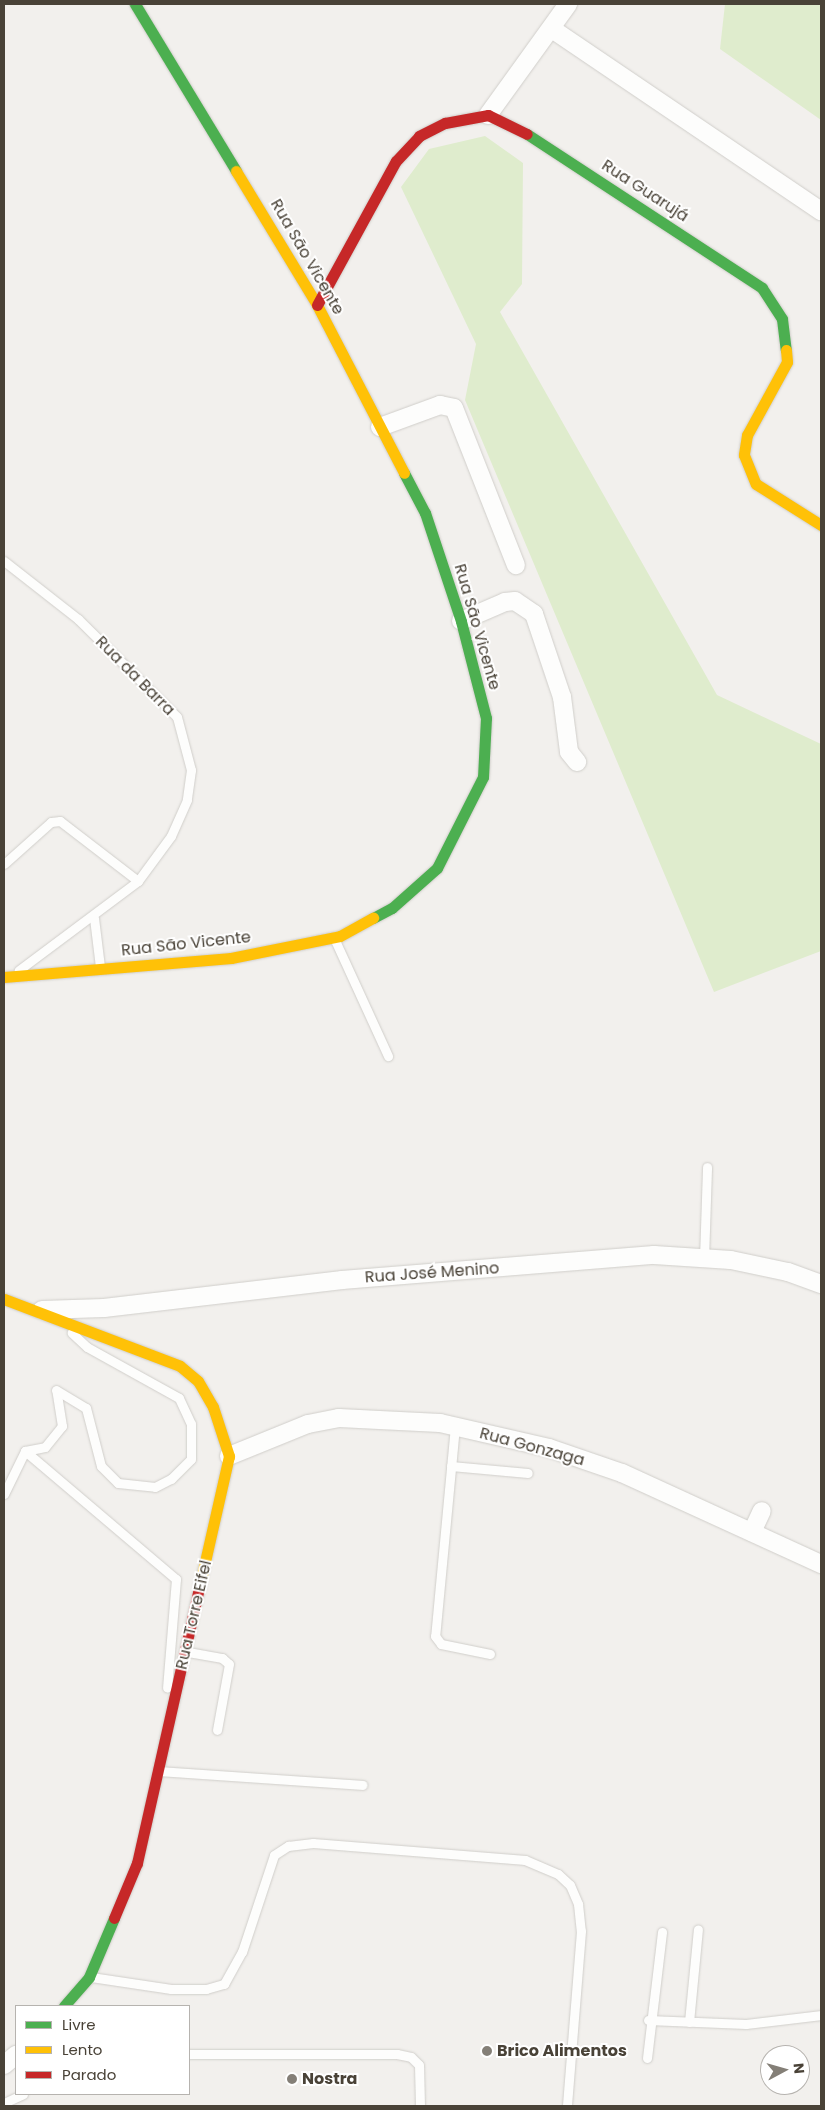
<!DOCTYPE html>
<html>
<head>
<meta charset="utf-8">
<style>
  body { margin:0 }
  #map { position:relative; width:825px; height:2110px; overflow:hidden; background:#f2f0ed; font-family:Poppins,sans-serif }
  div>[style] { position:absolute }
  .green>* { inset:0; background:#dfeccd }
  .roads { filter:drop-shadow(0 0 1px #d0ceca) drop-shadow(0 0 1px #d0ceca) }
  .lane>* { height:9px; margin:-4.5px; padding:0 4.5px; transform-origin:4.5px; border-radius:4.5px; background:#fdfdfc }
  .street>* { height:18px; margin:-9px; padding:0 9px; transform-origin:9px; border-radius:9px; background:#fdfdfc }
  .fast>* { height:11px; margin:-5.5px; padding:0 5.5px; transform-origin:5.5px; border-radius:5.5px; background:#4caf50 }
  .slow>* { height:11px; margin:-5.5px; padding:0 5.5px; transform-origin:5.5px; border-radius:5.5px; background:#ffc107 }
  .jam>* { height:11px; margin:-5.5px; padding:0 5.5px; transform-origin:5.5px; border-radius:5.5px; background:#c62828 }
  .dots>* { width:14px; height:14px; translate:-50% -50%; box-sizing:border-box; border:2px solid #fff; border-radius:50% }
  span { translate:-50% -50%; white-space:nowrap; text-align:center; line-height:1.15; -webkit-text-stroke:4px #fff; paint-order:stroke }
  .street-label { font-size:16px; color:#494237 }
  .poi-label { font-size:16px; color:#494237; font-weight:700 }
  .left { translate:0 -50%; text-align:left }
  .frame { position:absolute; inset:0; border:5px solid #494237; pointer-events:none }
  .legend { position:absolute; left:15px; top:2005px; width:175px; height:90px; box-sizing:border-box; background:#fff; border:1px solid #b6b3af; margin:0; padding:6px 9px; list-style:none; font-size:15px; color:#494237 }
  .legend li { display:flex; align-items:center; gap:10px; height:25px }
  .legend b { width:25px; border:1px solid #b6b3af }
  .north { position:absolute; left:760px; top:2045px; width:50px; height:50px; box-sizing:border-box; background:#fff; border:1px solid #b6b3af; border-radius:50%; rotate:84deg; font-size:14px; font-weight:700; line-height:20px; text-align:center; color:#494237 }
  .north::after { content:''; display:block; margin:auto; width:18px; height:22px; background:#847f77; clip-path:polygon(50% 0,100% 100%,50% 72%,0 100%) }
</style>
</head>
<body>
<div id="map">
  <div class="green">
    <div style="clip-path:polygon(725px 4px,821px 4px,821px 120px,720px 49px)"></div>
    <div style="clip-path:polygon(485px 136px,523px 163px,522px 284px,500px 312px,717px 695px,821px 744px,821px 951px,714px 992px,465px 400px,476px 344px,401px 187px,429px 149px)"></div>
  </div>
  <div class="roads">
    <div class="lane">
      <div style="left:4px;top:561px;width:94px;rotate:38.1deg"></div>
      <div style="left:78px;top:619px;width:139px;rotate:44.7deg"></div>
      <div style="left:177px;top:717px;width:55px;rotate:75.2deg"></div>
      <div style="left:191px;top:770px;width:30px;rotate:98deg"></div>
      <div style="left:187px;top:800px;width:39px;rotate:114deg"></div>
      <div style="left:171px;top:836px;width:56px;rotate:126.3deg"></div>
      <div style="left:138px;top:881px;width:149px;rotate:143.2deg"></div>
      <div style="left:4px;top:864px;width:63px;rotate:-41.8deg"></div>
      <div style="left:51px;top:822px;width:9px;rotate:-6deg"></div>
      <div style="left:60px;top:821px;width:98px;rotate:37.6deg"></div>
      <div style="left:94px;top:918px;width:49px;rotate:83deg"></div>
      <div style="left:334px;top:938px;width:130px;rotate:65.4deg"></div>
      <div style="left:704px;top:1259px;width:92px;rotate:-88.1deg"></div>
      <div style="left:56px;top:1390px;width:35px;rotate:31deg"></div>
      <div style="left:86px;top:1408px;width:60px;rotate:75.5deg"></div>
      <div style="left:101px;top:1466px;width:24px;rotate:45deg"></div>
      <div style="left:118px;top:1483px;width:37px;rotate:6deg"></div>
      <div style="left:155px;top:1487px;width:18px;rotate:-27deg"></div>
      <div style="left:171px;top:1479px;width:28px;rotate:-45deg"></div>
      <div style="left:191px;top:1459px;width:35px;rotate:-90deg"></div>
      <div style="left:191px;top:1424px;width:29px;rotate:-115deg"></div>
      <div style="left:179px;top:1398px;width:105px;rotate:-151deg"></div>
      <div style="left:87px;top:1347px;width:21px;rotate:-137deg"></div>
      <div style="left:455px;top:1426px;width:211px;rotate:95.4deg"></div>
      <div style="left:435px;top:1636px;width:10px;rotate:53deg"></div>
      <div style="left:441px;top:1644px;width:50px;rotate:11.5deg"></div>
      <div style="left:25px;top:1451px;width:198px;rotate:40.3deg"></div>
      <div style="left:176px;top:1579px;width:109px;rotate:94.7deg"></div>
      <div style="left:25px;top:1451px;width:20px;rotate:-11deg"></div>
      <div style="left:45px;top:1447px;width:27px;rotate:-51deg"></div>
      <div style="left:62px;top:1426px;width:36px;rotate:-99deg"></div>
      <div style="left:451px;top:1466px;width:77px;rotate:5.2deg"></div>
      <div style="left:4px;top:1494px;width:48px;rotate:-64deg"></div>
      <div style="left:188px;top:1652px;width:35px;rotate:10deg"></div>
      <div style="left:222px;top:1658px;width:9px;rotate:41deg"></div>
      <div style="left:229px;top:1664px;width:67px;rotate:100.3deg"></div>
      <div style="left:159px;top:1771px;width:204px;rotate:3.9deg"></div>
      <div style="left:91px;top:1977px;width:81px;rotate:8.5deg"></div>
      <div style="left:171px;top:1989px;width:35px"></div>
      <div style="left:206px;top:1989px;width:19px;rotate:-16deg"></div>
      <div style="left:224px;top:1984px;width:37px;rotate:-61deg"></div>
      <div style="left:242px;top:1952px;width:102px;rotate:-71.7deg"></div>
      <div style="left:274px;top:1855px;width:17px;rotate:-33deg"></div>
      <div style="left:288px;top:1846px;width:25px;rotate:-7deg"></div>
      <div style="left:313px;top:1843px;width:213px;rotate:4.6deg"></div>
      <div style="left:525px;top:1860px;width:36px;rotate:23deg"></div>
      <div style="left:558px;top:1874px;width:16px;rotate:43deg"></div>
      <div style="left:570px;top:1885px;width:21px;rotate:67deg"></div>
      <div style="left:578px;top:1904px;width:27px;rotate:84deg"></div>
      <div style="left:581px;top:1931px;width:176px;rotate:94.6deg"></div>
      <div style="left:648px;top:2020px;width:98px;rotate:2.3deg"></div>
      <div style="left:746px;top:2024px;width:76px;rotate:-6.8deg"></div>
      <div style="left:689px;top:2022px;width:93px;rotate:-84.5deg"></div>
      <div style="left:189px;top:2054px;width:208px"></div>
      <div style="left:397px;top:2054px;width:14px;rotate:12deg"></div>
      <div style="left:411px;top:2057px;width:11px;rotate:45deg"></div>
      <div style="left:419px;top:2065px;width:41px;rotate:88.6deg"></div>
      <div style="left:647px;top:2058px;width:127px;rotate:-83.2deg"></div>
      <div style="left:4px;top:2103px;width:21px;rotate:-25deg"></div>
    </div>
    <div class="street">
      <div style="left:552px;top:29px;width:325px;rotate:34.1deg"></div>
      <div style="left:488px;top:115px;width:137px;rotate:-54.2deg"></div>
      <div style="left:380px;top:427px;width:64px;rotate:-20.1deg"></div>
      <div style="left:440px;top:405px;width:14px;rotate:12deg"></div>
      <div style="left:454px;top:408px;width:169px;rotate:68.5deg"></div>
      <div style="left:461px;top:621px;width:48px;rotate:-23.4deg"></div>
      <div style="left:505px;top:602px;width:10px;rotate:-6deg"></div>
      <div style="left:515px;top:601px;width:23px;rotate:34deg"></div>
      <div style="left:534px;top:614px;width:88px;rotate:71.4deg"></div>
      <div style="left:562px;top:697px;width:55px;rotate:82.7deg"></div>
      <div style="left:569px;top:752px;width:13px;rotate:51deg"></div>
      <div style="left:42px;top:1310px;width:62px;rotate:-1.8deg"></div>
      <div style="left:104px;top:1308px;width:240px;rotate:-6.7deg"></div>
      <div style="left:342px;top:1280px;width:313px;rotate:-4.6deg"></div>
      <div style="left:654px;top:1255px;width:77px;rotate:3.7deg"></div>
      <div style="left:731px;top:1260px;width:58px;rotate:11.9deg"></div>
      <div style="left:788px;top:1272px;width:35px;rotate:20deg"></div>
      <div style="left:229px;top:1456px;width:85px;rotate:-22.1deg"></div>
      <div style="left:308px;top:1424px;width:32px;rotate:-11deg"></div>
      <div style="left:339px;top:1418px;width:101px;rotate:2.8deg"></div>
      <div style="left:440px;top:1423px;width:112px;rotate:12.9deg"></div>
      <div style="left:549px;top:1448px;width:77px;rotate:18.9deg"></div>
      <div style="left:622px;top:1473px;width:219px;rotate:24.6deg"></div>
      <div style="left:752px;top:1532px;width:23px;rotate:-65deg"></div>
      <div style="left:4px;top:2065px;width:16px;rotate:-40deg"></div>
    </div>
    <div class="fast">
      <div style="left:135px;top:4px;width:195px;rotate:58.8deg"></div>
      <div style="left:527px;top:134px;width:281px;rotate:33.2deg"></div>
      <div style="left:762px;top:288px;width:37px;rotate:57deg"></div>
      <div style="left:782px;top:319px;width:31px;rotate:83deg"></div>
      <div style="left:373px;top:918px;width:21px;rotate:-28deg"></div>
      <div style="left:392px;top:908px;width:60px;rotate:-41.6deg"></div>
      <div style="left:437px;top:868px;width:102px;rotate:-63.2deg"></div>
      <div style="left:483px;top:777px;width:59px;rotate:-87.1deg"></div>
      <div style="left:486px;top:718px;width:100px;rotate:-104.5deg"></div>
      <div style="left:461px;top:621px;width:114px;rotate:-108.4deg"></div>
      <div style="left:425px;top:513px;width:45px;rotate:-117.7deg"></div>
      <div style="left:64px;top:2006px;width:38px;rotate:-49deg"></div>
      <div style="left:89px;top:1977px;width:64px;rotate:-67deg"></div>
    </div>
    <div class="slow">
      <div style="left:236px;top:171px;width:157px;rotate:58.8deg"></div>
      <div style="left:317px;top:305px;width:189px;rotate:62.6deg"></div>
      <div style="left:786px;top:350px;width:12px;rotate:85deg"></div>
      <div style="left:787px;top:362px;width:83px;rotate:118.7deg"></div>
      <div style="left:747px;top:435px;width:20px;rotate:99deg"></div>
      <div style="left:744px;top:455px;width:31px;rotate:68deg"></div>
      <div style="left:756px;top:484px;width:77px;rotate:32.2deg"></div>
      <div style="left:4px;top:977px;width:228px;rotate:-4.8deg"></div>
      <div style="left:231px;top:958px;width:111px;rotate:-11.4deg"></div>
      <div style="left:340px;top:936px;width:38px;rotate:-29deg"></div>
      <div style="left:4px;top:1299px;width:188px;rotate:20.8deg"></div>
      <div style="left:180px;top:1366px;width:23px;rotate:40deg"></div>
      <div style="left:198px;top:1381px;width:30px;rotate:60deg"></div>
      <div style="left:213px;top:1407px;width:52px;rotate:71.9deg"></div>
      <div style="left:229px;top:1456px;width:131px;rotate:102.8deg"></div>
    </div>
    <div class="jam">
      <div style="left:317px;top:305px;width:164px;rotate:-61.3deg"></div>
      <div style="left:396px;top:161px;width:34px;rotate:-47deg"></div>
      <div style="left:419px;top:136px;width:29px;rotate:-27deg"></div>
      <div style="left:445px;top:123px;width:44px;rotate:-10.5deg"></div>
      <div style="left:488px;top:115px;width:43px;rotate:26deg"></div>
      <div style="left:114px;top:1918px;width:60px;rotate:-67.3deg"></div>
      <div style="left:137px;top:1863px;width:286px;rotate:-77.3deg"></div>
    </div>
  </div>
  <div class="dots">
    <div style="left:487px;top:2051px;background:#847f77"></div>
    <div style="left:292px;top:2079px;background:#847f77"></div>
  </div>
  <div class="street-label">
    <span style="left:645px;top:191px;rotate:33deg">Rua Guarujá</span>
    <span style="left:307px;top:257px;rotate:60deg">Rua São Vicente</span>
    <span style="left:477px;top:627px;rotate:74deg">Rua São Vicente</span>
    <span style="left:135px;top:676px;rotate:45deg">Rua da Barra</span>
    <span style="left:186px;top:944px;rotate:-6deg">Rua São Vicente</span>
    <span style="left:432px;top:1273px;rotate:-4deg">Rua José Menino</span>
    <span style="left:532px;top:1447px;rotate:15deg">Rua Gonzaga</span>
    <span style="left:194px;top:1615px;rotate:-77deg">Rua Torre Eifel</span>
  </div>
  <div class="poi-label">
    <span class="left" style="left:497px;top:2051px">Brico Alimentos</span>
    <span class="left" style="left:302px;top:2079px">Nostra</span>
  </div>
  <div class="frame"></div>
  <ul class="legend">
  <li><b style="height:6px;background:#4caf50"></b>Livre</li>
  <li><b style="height:6px;background:#ffc107"></b>Lento</li>
  <li><b style="height:6px;background:#c62828"></b>Parado</li>
  </ul>
  <div class="north">N</div>
</div>
</body>
</html>
